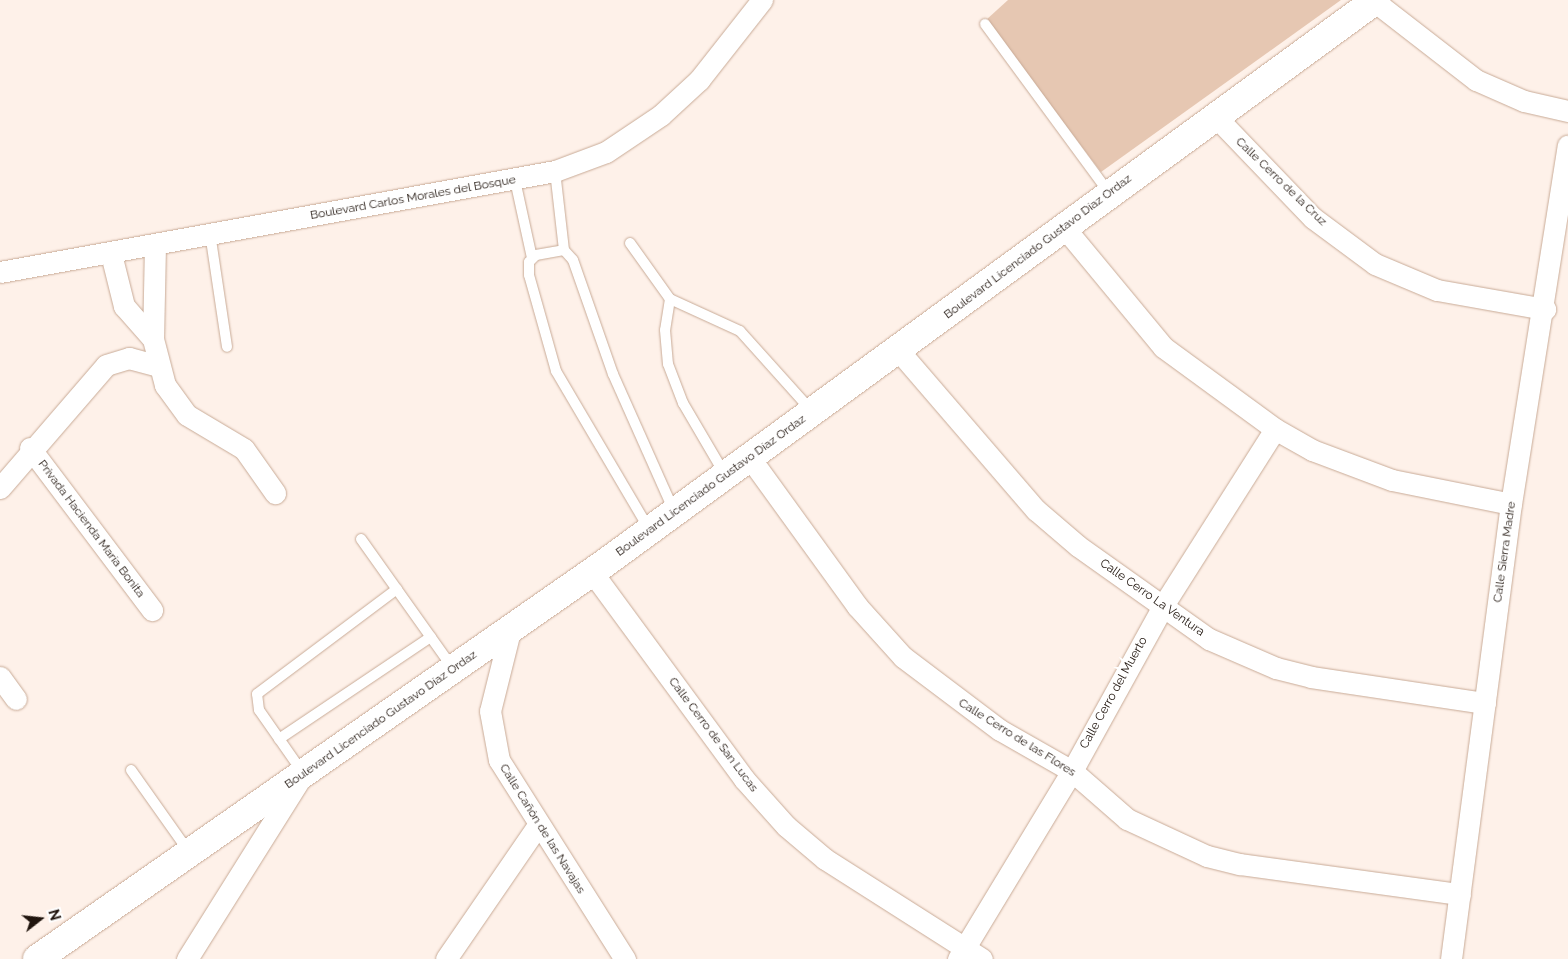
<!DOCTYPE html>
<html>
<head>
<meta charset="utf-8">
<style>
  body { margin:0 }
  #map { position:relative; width:1568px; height:959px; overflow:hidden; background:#fef1e9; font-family:Raleway,sans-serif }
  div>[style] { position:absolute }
  .green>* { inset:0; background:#e6c7b2 }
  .roads { filter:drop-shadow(0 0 1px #c8aa96) drop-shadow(0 0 1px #c8aa96) }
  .service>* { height:10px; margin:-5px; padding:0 5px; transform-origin:5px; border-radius:5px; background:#fff }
  .minor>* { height:21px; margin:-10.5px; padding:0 10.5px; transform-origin:10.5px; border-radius:10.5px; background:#fff }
  .primary>* { height:28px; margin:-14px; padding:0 14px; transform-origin:14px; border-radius:14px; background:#fff }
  span { translate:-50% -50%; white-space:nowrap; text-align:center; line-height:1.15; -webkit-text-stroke:5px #fff; paint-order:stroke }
  .street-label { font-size:12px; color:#20150e }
  .north { position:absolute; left:15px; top:894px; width:50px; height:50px; -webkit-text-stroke:4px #fff; paint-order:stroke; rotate:74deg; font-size:14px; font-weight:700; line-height:20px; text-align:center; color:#20150e }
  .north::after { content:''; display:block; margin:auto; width:18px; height:22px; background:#20150e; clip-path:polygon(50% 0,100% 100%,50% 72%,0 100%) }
</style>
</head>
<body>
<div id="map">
  <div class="green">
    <div style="clip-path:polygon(1008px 0,1341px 0,1101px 172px,986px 20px)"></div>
  </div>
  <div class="roads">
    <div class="service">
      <div style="left:985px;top:24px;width:210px;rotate:53.7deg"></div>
      <div style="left:555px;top:171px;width:80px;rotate:83.5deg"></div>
      <div style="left:515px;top:180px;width:80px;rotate:77.7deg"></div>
      <div style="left:210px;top:233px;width:115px;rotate:81.5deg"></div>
      <div style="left:630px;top:243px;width:69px;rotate:54.5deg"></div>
      <div style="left:670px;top:299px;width:77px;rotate:24.6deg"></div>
      <div style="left:740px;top:331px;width:106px;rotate:48.1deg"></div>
      <div style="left:670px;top:299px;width:31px;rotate:99deg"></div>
      <div style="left:665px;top:330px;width:34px;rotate:85deg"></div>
      <div style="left:668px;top:364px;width:42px;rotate:69deg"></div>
      <div style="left:683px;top:403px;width:81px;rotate:59.6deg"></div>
      <div style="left:649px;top:529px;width:183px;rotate:-120.5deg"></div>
      <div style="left:556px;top:371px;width:100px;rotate:-105.7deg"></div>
      <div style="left:529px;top:275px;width:13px;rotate:-90deg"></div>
      <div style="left:529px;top:262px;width:10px;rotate:-45deg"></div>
      <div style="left:536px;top:255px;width:28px;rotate:-10deg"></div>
      <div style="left:564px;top:250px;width:13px;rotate:48deg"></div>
      <div style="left:573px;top:260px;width:121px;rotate:70.7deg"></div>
      <div style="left:613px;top:374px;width:150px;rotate:66deg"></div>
      <div style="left:361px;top:539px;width:157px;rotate:54.6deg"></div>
      <div style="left:279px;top:739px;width:183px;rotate:-33.9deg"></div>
      <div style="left:131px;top:770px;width:100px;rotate:54.7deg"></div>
      <div style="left:303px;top:773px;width:77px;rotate:-124.9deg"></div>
      <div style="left:259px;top:710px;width:16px;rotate:-97deg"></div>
      <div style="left:257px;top:694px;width:175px;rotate:-36.9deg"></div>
    </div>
    <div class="minor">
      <div style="left:1374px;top:1px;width:129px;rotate:37.8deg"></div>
      <div style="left:1476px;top:80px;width:52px;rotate:23.6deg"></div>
      <div style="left:1524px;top:101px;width:45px;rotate:12.8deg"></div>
      <div style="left:1216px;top:117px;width:140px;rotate:46.2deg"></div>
      <div style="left:1313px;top:218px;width:77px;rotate:36.6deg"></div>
      <div style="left:1375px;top:264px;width:67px;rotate:22.8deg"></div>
      <div style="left:1437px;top:290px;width:110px;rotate:10deg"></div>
      <div style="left:1063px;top:226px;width:157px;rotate:50.4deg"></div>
      <div style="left:1163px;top:347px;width:139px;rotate:36.2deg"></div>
      <div style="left:1275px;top:429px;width:43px;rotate:29.6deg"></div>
      <div style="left:1312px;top:450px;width:85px;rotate:20.6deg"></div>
      <div style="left:1392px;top:480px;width:121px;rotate:11.4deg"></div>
      <div style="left:155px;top:245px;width:94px;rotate:91.2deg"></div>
      <div style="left:153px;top:339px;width:48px;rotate:75.4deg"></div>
      <div style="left:165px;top:385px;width:37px;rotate:54deg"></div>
      <div style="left:187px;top:415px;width:66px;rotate:30.8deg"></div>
      <div style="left:244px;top:449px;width:54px;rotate:54.8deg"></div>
      <div style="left:111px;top:254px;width:54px;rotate:76deg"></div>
      <div style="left:124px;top:306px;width:44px;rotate:48.7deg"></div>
      <div style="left:0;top:272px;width:564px;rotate:-10.31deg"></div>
      <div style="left:555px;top:171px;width:54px;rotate:-20.4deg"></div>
      <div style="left:606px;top:152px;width:66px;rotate:-33.9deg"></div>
      <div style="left:661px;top:115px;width:52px;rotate:-42.6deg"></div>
      <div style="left:699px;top:80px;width:102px;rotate:-51.8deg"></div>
      <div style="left:899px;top:351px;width:210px;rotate:49.3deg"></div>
      <div style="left:1036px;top:510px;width:55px;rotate:40.6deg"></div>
      <div style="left:1078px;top:546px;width:161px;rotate:35.4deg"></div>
      <div style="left:1209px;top:639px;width:73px;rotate:23.4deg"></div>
      <div style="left:1276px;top:668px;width:36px;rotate:14deg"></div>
      <div style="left:1311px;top:677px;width:176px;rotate:8.5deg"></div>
      <div style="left:30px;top:448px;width:203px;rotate:53deg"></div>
      <div style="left:750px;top:458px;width:183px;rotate:54.1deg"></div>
      <div style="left:857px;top:606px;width:69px;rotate:48deg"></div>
      <div style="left:903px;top:657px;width:121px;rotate:37deg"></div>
      <div style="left:1000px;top:730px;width:83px;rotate:29.7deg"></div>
      <div style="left:1072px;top:771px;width:73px;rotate:41.1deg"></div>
      <div style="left:1127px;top:819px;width:88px;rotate:24.8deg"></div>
      <div style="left:1207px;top:856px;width:34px;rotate:14deg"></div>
      <div style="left:1240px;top:864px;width:222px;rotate:7.8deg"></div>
      <div style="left:0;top:488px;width:162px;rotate:-49.2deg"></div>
      <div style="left:106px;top:365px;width:24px;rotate:-17deg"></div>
      <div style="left:129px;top:358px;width:31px;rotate:15deg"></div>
      <div style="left:592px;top:572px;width:257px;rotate:53.7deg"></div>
      <div style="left:744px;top:779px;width:63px;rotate:48.2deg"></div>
      <div style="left:786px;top:826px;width:51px;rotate:40.2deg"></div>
      <div style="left:825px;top:859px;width:186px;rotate:32.5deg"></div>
      <div style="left:510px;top:631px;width:82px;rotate:104deg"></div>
      <div style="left:490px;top:711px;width:50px;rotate:79.6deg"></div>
      <div style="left:499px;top:760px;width:236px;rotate:57.7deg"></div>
      <div style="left:0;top:677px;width:27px;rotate:54deg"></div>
      <div style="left:187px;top:959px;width:213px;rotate:-57.9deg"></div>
      <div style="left:446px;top:959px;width:163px;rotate:-55.5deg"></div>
      <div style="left:958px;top:959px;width:220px;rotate:-58.8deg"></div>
      <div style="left:1072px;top:771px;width:191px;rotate:-61.1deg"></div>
      <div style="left:1164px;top:604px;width:207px;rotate:-57.6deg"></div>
      <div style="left:1451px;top:959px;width:459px;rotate:-82.5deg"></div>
      <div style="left:1511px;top:504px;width:363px;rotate:-81deg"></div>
    </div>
    <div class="primary">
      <div style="left:37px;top:959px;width:692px;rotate:-34.88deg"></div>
      <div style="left:605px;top:563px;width:955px;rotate:-36.14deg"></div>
    </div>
  </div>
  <div class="street-label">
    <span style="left:1281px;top:182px;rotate:44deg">Calle Cerro de la Cruz</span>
    <span style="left:413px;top:198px;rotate:-10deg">Boulevard Carlos Morales del Bosque</span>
    <span style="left:1038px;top:247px;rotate:-37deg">Boulevard Licenciado Gustavo Díaz Ordaz</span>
    <span style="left:711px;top:486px;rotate:-36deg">Boulevard Licenciado Gustavo Díaz Ordaz</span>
    <span style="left:91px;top:529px;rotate:53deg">Privada Hacienda María Bonita</span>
    <span style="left:1505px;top:552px;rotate:-82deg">Calle Sierra Madre</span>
    <span style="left:1152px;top:598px;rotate:35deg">Calle Cerro La Ventura</span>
    <span style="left:1114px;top:693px;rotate:-61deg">Calle Cerro del Muerto</span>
    <span style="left:381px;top:720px;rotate:-35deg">Boulevard Licenciado Gustavo Díaz Ordaz</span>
    <span style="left:713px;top:735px;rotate:53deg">Calle Cerro de San Lucas</span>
    <span style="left:1017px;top:738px;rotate:32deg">Calle Cerro de las Flores</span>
    <span style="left:542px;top:829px;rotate:58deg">Calle Cañón de las Navajas</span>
  </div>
  <div class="north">N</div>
</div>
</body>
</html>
